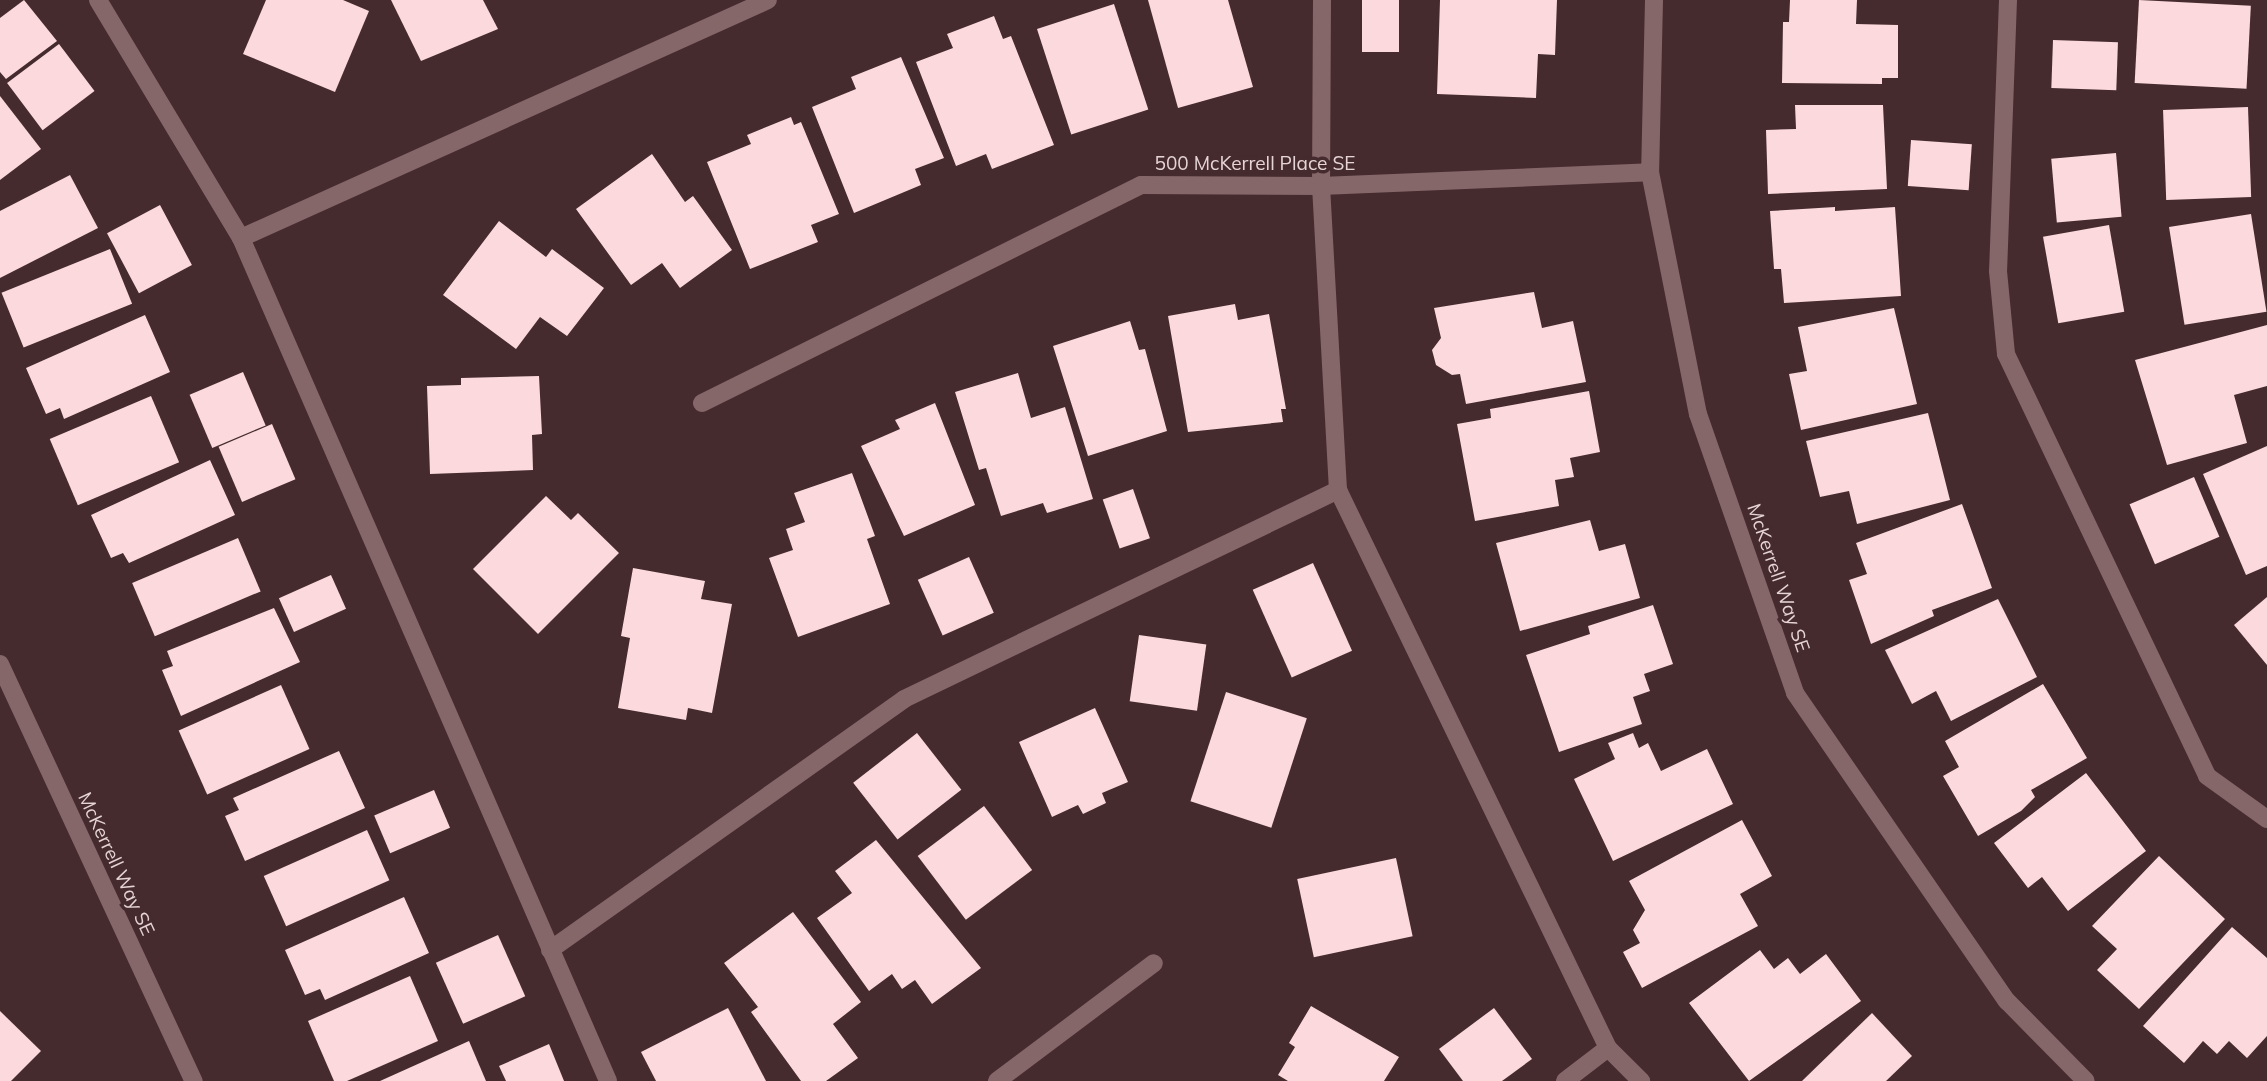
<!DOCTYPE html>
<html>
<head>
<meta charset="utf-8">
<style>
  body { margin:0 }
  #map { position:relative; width:2267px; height:1081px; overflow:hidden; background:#452b2e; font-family:Mulish,sans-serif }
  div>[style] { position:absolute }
  .building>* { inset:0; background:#fbd9dc; transform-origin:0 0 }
  .minor>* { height:18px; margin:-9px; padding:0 9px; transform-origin:9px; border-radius:9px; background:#85676a }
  span { translate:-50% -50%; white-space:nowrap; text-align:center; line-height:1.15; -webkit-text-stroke:7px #452b2e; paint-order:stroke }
  .street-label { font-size:19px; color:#e6d4d6 }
</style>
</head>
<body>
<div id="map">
  <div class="building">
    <div style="clip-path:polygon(24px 0,57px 41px,6px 79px,0 72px,0 18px)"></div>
    <div style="clip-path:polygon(266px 0,343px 0,369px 11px,335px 92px,243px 54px)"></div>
    <div style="clip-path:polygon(391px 0,483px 0,498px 29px,421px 61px)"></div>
    <div style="clip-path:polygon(1148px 0,1228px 0,1253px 87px,1178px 108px)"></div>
    <div style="left:1362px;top:0;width:37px;height:52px"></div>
    <div style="clip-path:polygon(1440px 0,1557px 0,1555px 55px,1538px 54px,1536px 98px,1437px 94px)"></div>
    <div style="clip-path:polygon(1790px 0,1857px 0,1856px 24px,1898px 25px,1898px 78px,1882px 78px,1882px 84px,1782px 83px,1783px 22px,1789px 22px)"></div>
    <div style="left:2139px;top:0;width:112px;height:83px;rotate:3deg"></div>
    <div style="left:1114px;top:4px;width:111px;height:81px;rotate:72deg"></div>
    <div style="clip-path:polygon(994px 16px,1003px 39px,1011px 36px,1054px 145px,992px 169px,986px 154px,956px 166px,916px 62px,953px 48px,947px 34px)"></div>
    <div style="left:2053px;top:40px;width:65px;height:48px;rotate:2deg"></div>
    <div style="left:59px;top:44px;width:59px;height:65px;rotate:53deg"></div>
    <div style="clip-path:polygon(901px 57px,944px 158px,915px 169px,921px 185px,854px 213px,812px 107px,856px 89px,851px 77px)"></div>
    <div style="clip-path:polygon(0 96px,41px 149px,0 180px)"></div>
    <div style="clip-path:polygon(1795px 105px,1883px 105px,1887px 189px,1768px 194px,1766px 130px,1796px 129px)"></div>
    <div style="left:2248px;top:107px;width:90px;height:85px;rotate:88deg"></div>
    <div style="clip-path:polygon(791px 117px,794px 125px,801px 122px,839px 214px,811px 225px,818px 242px,750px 269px,707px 162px,751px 144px,747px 135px)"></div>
    <div style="left:1911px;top:140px;width:61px;height:46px;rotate:4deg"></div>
    <div style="left:2116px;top:153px;width:64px;height:65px;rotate:85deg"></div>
    <div style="clip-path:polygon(652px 154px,685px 202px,693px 196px,732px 250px,680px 288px,662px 263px,631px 285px,576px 209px)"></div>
    <div style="clip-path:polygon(70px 175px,98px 228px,0 278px,0 211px)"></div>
    <div style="left:160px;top:205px;width:68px;height:60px;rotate:62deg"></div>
    <div style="clip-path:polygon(1835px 207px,1835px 211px,1895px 207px,1901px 296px,1784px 303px,1781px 269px,1774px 269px,1770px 211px)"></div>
    <div style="left:2251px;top:214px;width:99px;height:83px;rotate:81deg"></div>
    <div style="clip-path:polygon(499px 221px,546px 257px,552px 249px,604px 288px,567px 336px,540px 317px,516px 349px,443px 295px)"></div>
    <div style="left:2109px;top:225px;width:88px;height:67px;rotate:80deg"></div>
    <div style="left:110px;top:249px;width:59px;height:117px;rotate:68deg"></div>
    <div style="clip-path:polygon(1534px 292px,1542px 328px,1573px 321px,1586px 382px,1466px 404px,1460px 374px,1452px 375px,1436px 365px,1432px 350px,1441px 338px,1434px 308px)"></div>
    <div style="clip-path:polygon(1235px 304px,1238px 320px,1269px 314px,1286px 409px,1281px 409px,1283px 422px,1188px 432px,1168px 316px)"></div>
    <div style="clip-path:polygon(1894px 308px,1917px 404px,1801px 430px,1789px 374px,1807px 371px,1798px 327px)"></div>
    <div style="clip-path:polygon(145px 315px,170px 372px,64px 419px,60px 408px,46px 414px,26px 368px)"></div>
    <div style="clip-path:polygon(1130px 321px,1139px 350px,1145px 349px,1167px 431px,1088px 456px,1053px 346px)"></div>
    <div style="clip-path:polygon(2267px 325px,2267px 386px,2234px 395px,2247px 443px,2167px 465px,2135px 360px)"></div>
    <div style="left:243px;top:372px;width:58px;height:58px;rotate:67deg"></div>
    <div style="clip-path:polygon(1018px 373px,1031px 418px,1065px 407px,1093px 499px,1047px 513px,1043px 503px,1001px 516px,986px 468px,979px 470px,955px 392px)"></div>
    <div style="clip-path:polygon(539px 376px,542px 434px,532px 435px,533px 470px,430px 474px,427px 386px,461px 385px,461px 378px)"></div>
    <div style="clip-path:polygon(1589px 391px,1600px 452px,1570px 458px,1574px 477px,1555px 480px,1559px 506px,1475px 521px,1457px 424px,1491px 418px,1490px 409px)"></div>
    <div style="left:151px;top:396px;width:72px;height:110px;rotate:67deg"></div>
    <div style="clip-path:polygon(935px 403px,975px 505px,904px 536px,861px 446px,900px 429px,895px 420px)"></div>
    <div style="clip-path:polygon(1928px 413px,1950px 500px,1857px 524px,1849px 491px,1820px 497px,1806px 441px)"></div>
    <div style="left:272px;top:424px;width:60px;height:58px;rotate:67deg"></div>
    <div style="clip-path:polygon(2267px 446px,2267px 566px,2246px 575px,2203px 474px)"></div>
    <div style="clip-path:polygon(210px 460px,235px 515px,129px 563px,123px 553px,111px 558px,91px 515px)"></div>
    <div style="clip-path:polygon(852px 473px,875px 536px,867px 539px,890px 604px,798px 637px,769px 558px,793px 550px,786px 529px,805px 522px,794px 493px)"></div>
    <div style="left:2194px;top:477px;width:65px;height:70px;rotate:67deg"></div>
    <div style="left:1133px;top:489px;width:52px;height:32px;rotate:71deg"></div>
    <div style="clip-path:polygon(546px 496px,571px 520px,578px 513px,619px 553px,538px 634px,473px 569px)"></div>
    <div style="clip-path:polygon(1962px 504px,1992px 588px,1932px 610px,1934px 616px,1871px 644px,1849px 580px,1867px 574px,1856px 543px)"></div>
    <div style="clip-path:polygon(1590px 520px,1599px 551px,1625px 544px,1640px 598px,1520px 631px,1496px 543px)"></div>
    <div style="left:238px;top:538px;width:58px;height:115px;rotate:67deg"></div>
    <div style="left:969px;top:557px;width:61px;height:56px;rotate:66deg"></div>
    <div style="left:1313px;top:563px;width:96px;height:66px;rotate:66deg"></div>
    <div style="clip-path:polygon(633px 568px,705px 581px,701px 599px,732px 604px,712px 713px,688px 708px,686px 720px,618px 708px,630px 638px,621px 636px)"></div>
    <div style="left:331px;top:575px;width:37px;height:57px;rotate:66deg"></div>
    <div style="clip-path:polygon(2267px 597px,2267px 665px,2234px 625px)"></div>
    <div style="clip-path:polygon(1998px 599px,2037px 677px,1951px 721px,1936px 691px,1912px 704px,1885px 650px)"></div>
    <div style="clip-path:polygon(1653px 605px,1673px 664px,1644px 674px,1650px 691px,1633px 697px,1642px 724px,1559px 752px,1526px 655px,1590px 634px,1588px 626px)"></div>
    <div style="clip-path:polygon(274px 608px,300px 662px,181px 716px,162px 670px,173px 666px,167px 651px)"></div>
    <div style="left:1139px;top:635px;width:68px;height:67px;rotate:8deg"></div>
    <div style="clip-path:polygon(2043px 684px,2087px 758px,2031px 790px,2035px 797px,2021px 811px,1978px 836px,1943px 776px,1959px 767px,1945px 741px)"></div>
    <div style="left:281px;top:685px;width:70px;height:112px;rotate:66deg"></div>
    <div style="left:1226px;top:692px;width:85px;height:115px;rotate:18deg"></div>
    <div style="clip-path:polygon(1095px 708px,1128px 782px,1102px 793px,1106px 803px,1083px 814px,1078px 805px,1052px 817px,1019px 742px)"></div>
    <div style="left:917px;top:733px;width:72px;height:81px;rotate:52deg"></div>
    <div style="clip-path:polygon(1633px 733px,1639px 748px,1648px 743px,1661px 771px,1707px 749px,1733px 804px,1613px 861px,1574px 779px,1615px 759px,1608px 743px)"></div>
    <div style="clip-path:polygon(339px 751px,365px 808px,245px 861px,225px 816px,239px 810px,233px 798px)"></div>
    <div style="clip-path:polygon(2086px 773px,2146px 851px,2068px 911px,2042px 877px,2028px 888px,1994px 843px)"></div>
    <div style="left:434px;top:790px;width:41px;height:65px;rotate:67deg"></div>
    <div style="left:984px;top:806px;width:80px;height:83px;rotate:53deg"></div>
    <div style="clip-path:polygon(1742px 820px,1772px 876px,1740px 894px,1758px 926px,1642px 988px,1623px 952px,1640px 943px,1633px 930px,1645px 910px,1629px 881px)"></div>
    <div style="left:367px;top:830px;width:55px;height:113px;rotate:66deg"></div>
    <div style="clip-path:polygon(876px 840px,981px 968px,932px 1004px,915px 980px,902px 989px,892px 974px,869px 991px,817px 918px,852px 893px,835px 871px)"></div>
    <div style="clip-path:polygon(2159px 856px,2225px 919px,2139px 1009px,2097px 970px,2117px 949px,2092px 926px)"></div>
    <div style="left:1396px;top:858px;width:80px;height:101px;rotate:78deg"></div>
    <div style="clip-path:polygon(404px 897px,429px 953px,325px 1000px,320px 989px,305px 995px,285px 950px)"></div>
    <div style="clip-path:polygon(793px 912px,861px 1002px,833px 1024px,858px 1058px,826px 1081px,801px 1081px,751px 1012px,758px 1007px,724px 963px)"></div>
    <div style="clip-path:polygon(2232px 927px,2267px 958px,2267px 1036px,2247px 1058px,2229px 1041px,2217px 1054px,2203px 1041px,2184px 1063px,2143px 1026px)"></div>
    <div style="left:498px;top:935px;width:67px;height:68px;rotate:66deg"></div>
    <div style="clip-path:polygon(1760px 950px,1774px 969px,1788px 958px,1800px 974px,1826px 954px,1861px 1001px,1749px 1081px,1689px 1003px)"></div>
    <div style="clip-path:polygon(410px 976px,438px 1041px,347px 1081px,334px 1081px,308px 1021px)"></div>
    <div style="clip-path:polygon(1311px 1006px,1399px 1057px,1384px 1081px,1288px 1081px,1278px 1075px,1295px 1047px,1289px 1043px)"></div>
    <div style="clip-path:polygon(728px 1008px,766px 1081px,656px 1081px,641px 1052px)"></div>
    <div style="clip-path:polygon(1494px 1008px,1532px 1059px,1502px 1081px,1463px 1081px,1439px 1049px)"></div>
    <div style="clip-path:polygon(0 1011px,41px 1051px,11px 1081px,0 1081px)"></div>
    <div style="clip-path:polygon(1872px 1013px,1912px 1056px,1886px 1081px,1802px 1081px)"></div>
    <div style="clip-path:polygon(469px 1041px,486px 1081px,380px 1081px)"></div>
    <div style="clip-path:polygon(549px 1044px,564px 1081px,506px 1081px,499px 1066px)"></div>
  </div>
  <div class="minor">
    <div style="left:98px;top:0;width:278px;rotate:59deg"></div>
    <div style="left:241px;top:238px;width:919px;rotate:66.47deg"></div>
    <div style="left:1322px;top:0;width:186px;rotate:90.3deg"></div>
    <div style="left:1321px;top:186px;width:304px;rotate:86.8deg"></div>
    <div style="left:1338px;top:490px;width:620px;rotate:64.18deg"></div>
    <div style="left:1608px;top:1048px;width:47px;rotate:45deg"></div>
    <div style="left:1654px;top:0;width:172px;rotate:91.3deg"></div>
    <div style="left:1650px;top:172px;width:247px;rotate:78.8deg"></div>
    <div style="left:1698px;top:414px;width:295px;rotate:70.8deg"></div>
    <div style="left:1795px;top:693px;width:374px;rotate:55.5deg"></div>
    <div style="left:2007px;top:1001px;width:112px;rotate:45.4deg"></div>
    <div style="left:2008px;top:0;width:271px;rotate:92.1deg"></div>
    <div style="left:1998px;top:271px;width:83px;rotate:84.5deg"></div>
    <div style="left:2006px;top:354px;width:467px;rotate:64.5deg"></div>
    <div style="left:2207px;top:776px;width:74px;rotate:35.6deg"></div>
    <div style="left:241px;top:238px;width:578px;rotate:-24.3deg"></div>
    <div style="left:702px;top:403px;width:490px;rotate:-26.4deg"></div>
    <div style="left:1141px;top:185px;width:180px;rotate:0.3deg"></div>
    <div style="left:1321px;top:186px;width:329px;rotate:-2.4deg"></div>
    <div style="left:0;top:664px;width:460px;rotate:65.1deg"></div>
    <div style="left:550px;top:950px;width:434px;rotate:-35.3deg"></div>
    <div style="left:904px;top:699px;width:482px;rotate:-25.7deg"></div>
    <div style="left:997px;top:1081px;width:196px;rotate:-36.9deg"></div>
    <div style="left:1565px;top:1081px;width:54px;rotate:-37.5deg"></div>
  </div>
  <div class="street-label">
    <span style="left:1255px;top:164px">500 McKerrell Place SE</span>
    <span style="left:1778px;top:578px;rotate:71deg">McKerrell Way SE</span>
    <span style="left:116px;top:864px;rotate:65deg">McKerrell Way SE</span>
  </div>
</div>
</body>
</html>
